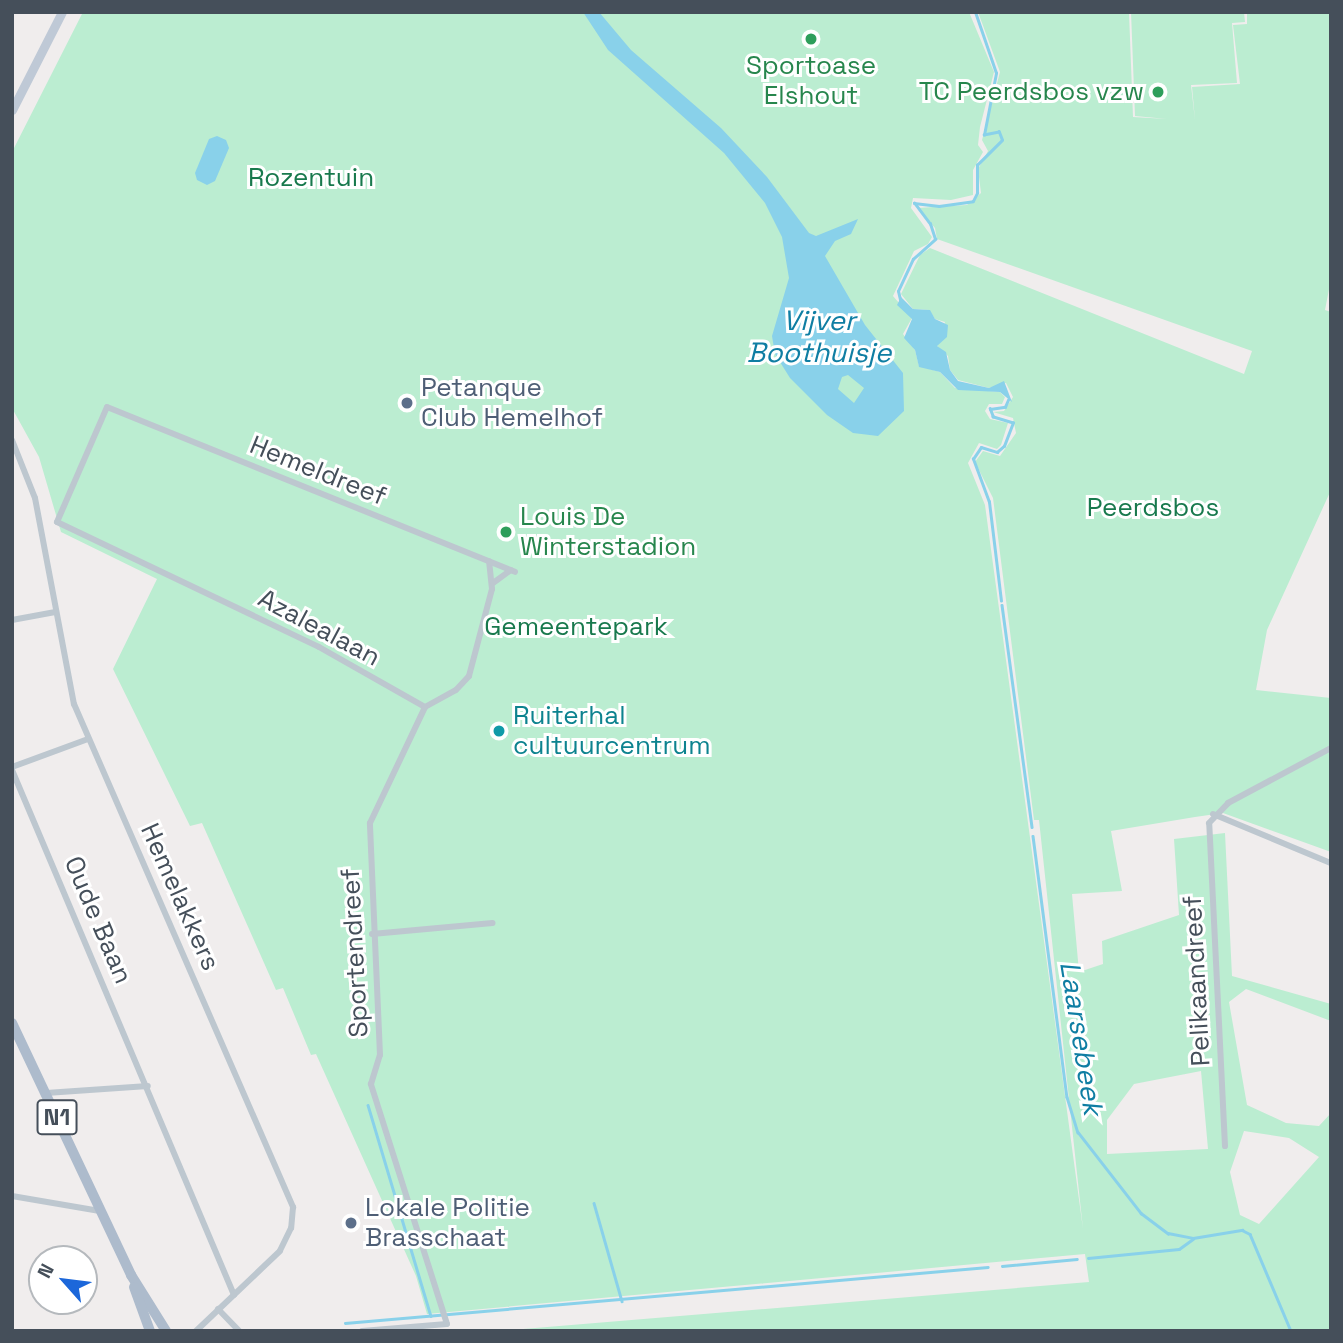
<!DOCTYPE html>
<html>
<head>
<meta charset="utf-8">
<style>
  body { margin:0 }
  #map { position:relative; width:1343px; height:1343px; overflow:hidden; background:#f0eded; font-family:"Space Grotesk",sans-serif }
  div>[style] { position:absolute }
  .green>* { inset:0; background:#bbedd1 }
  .water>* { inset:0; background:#89d1ea }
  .stream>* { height:2.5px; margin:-1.25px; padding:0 1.25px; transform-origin:1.25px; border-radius:1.25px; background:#89d1ea }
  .street>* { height:6px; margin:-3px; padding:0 3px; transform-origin:3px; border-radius:3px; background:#bdc7cf }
  .secondary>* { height:9px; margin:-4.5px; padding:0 4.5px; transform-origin:4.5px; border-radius:4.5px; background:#bfc9d6 }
  .primary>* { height:10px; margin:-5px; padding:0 5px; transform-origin:5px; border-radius:5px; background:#adbbcc }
  .dots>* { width:19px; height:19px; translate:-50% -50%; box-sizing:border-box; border:4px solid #fff; border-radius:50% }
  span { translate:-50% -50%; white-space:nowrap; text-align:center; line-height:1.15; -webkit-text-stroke:6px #fff; paint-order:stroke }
  .shield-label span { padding:2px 5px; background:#fff; border:2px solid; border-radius:5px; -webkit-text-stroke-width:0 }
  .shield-label { font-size:24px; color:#454f5a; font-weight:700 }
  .leisure-label { font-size:26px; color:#27864d }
  .right { translate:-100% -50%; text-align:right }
  .left { translate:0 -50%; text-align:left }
  .park-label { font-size:26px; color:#18794d }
  .service-label { font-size:26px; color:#4e5e75 }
  .street-label { font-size:26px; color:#454f5a }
  .culture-label { font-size:26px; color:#0d838f }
  .water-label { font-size:28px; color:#0f7ea3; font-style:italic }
  .frame { position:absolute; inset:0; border:14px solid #454f5a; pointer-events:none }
  .north { position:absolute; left:28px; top:1245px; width:70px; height:70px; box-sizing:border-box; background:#fff; border:2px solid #b5b9bd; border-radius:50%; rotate:298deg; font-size:19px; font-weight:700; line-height:28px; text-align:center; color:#454f5a }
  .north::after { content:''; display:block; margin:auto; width:24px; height:32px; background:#1c67da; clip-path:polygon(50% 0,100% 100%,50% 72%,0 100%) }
</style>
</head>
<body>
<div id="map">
  <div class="green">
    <div style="clip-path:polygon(evenodd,83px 12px,969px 12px,994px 72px,980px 127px,978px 145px,983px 152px,973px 170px,973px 195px,951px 200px,913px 198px,911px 208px,932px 237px,928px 244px,914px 251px,893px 296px,912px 318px,903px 334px,915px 350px,919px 366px,940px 372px,955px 388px,1000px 392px,1005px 397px,1002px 404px,989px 404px,985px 411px,990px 419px,1008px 423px,1001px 445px,997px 449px,979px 443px,968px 463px,985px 505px,1083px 1229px,1039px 820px,1034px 820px,993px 498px,975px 462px,983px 451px,1000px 456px,1016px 433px,1013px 418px,993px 412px,1004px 411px,1013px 397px,1006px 383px,989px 388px,958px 380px,950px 370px,948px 356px,937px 346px,945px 322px,935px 319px,929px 310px,913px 309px,901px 294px,920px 255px,930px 248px,1244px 374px,1252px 351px,937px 239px,935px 228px,917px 208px,967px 205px,981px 193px,978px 169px,988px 151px,982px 140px,1000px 72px,978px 12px,1129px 12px,1133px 117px,1167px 119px,1135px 116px,1131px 12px,1244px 12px,1245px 22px,1232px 23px,1237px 83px,1191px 85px,1195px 120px,1192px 87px,1240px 84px,1233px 25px,1247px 24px,1247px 12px,1331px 12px,1331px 279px,1325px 310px,1331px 312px,1331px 490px,1267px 630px,1256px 690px,1331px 698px,1331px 852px,1223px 813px,1195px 817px,1111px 831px,1122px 891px,1072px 894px,1079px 972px,1103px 964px,1102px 941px,1179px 915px,1174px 839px,1225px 833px,1232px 976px,1331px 1004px,1331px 1021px,1246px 989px,1229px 1002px,1247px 1105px,1286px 1123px,1319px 1126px,1331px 1113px,1331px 1331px,500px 1331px,1089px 1282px,1085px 1254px,427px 1314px,416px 1276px,316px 1054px,311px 1055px,283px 988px,276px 990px,202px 823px,190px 826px,113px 669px,157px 579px,61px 532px,39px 457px,12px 408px,12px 152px,83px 12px,1201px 1071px,1208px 1149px,1107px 1154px,1107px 1120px,1134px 1084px,1201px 1071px,83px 12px,1244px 1131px,1289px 1138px,1319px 1157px,1259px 1224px,1240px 1215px,1230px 1172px,1244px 1131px)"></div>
  </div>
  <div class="water">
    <div style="clip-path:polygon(evenodd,583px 12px,599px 12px,631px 50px,721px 128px,767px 177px,809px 233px,816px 236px,858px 219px,851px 234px,835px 241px,825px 256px,865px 325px,903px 373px,904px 411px,878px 436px,853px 433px,827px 415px,790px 378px,775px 354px,772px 336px,789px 278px,782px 237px,765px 203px,724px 153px,608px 50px,583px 12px,848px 375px,864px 388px,854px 403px,838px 389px,842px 377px,848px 375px)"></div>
    <div style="clip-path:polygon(217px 136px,226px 140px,229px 148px,215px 181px,207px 185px,197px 180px,195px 173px,209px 139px)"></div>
    <div style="clip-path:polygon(901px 297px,913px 309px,930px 310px,935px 319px,948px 325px,947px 337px,937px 346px,946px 352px,950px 370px,958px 381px,989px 388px,1004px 381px,1012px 402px,1000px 392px,958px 390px,940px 372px,919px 367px,915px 350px,904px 338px,912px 319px,897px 305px)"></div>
  </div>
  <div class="stream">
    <div style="left:901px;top:304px;width:13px;rotate:-103deg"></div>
    <div style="left:898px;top:291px;width:35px;rotate:-65deg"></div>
    <div style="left:913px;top:259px;width:30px;rotate:-42deg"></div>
    <div style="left:935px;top:239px;width:16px;rotate:-108deg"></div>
    <div style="left:930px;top:224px;width:26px;rotate:-127deg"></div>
    <div style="left:914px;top:203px;width:25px;rotate:7deg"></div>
    <div style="left:939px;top:206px;width:34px;rotate:-8deg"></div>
    <div style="left:973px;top:201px;width:9px;rotate:-63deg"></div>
    <div style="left:977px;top:193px;width:28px;rotate:-90deg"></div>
    <div style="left:977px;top:165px;width:35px;rotate:-45deg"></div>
    <div style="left:1002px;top:140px;width:9px;rotate:-111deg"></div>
    <div style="left:999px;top:132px;width:15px;rotate:169deg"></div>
    <div style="left:984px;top:135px;width:63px;rotate:-79deg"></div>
    <div style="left:996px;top:73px;width:65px;rotate:-109deg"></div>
    <div style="left:1001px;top:601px;width:100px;rotate:-96.9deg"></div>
    <div style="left:989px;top:502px;width:46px;rotate:-110.4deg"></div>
    <div style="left:973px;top:459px;width:14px;rotate:-56deg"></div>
    <div style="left:981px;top:447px;width:17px;rotate:17deg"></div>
    <div style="left:997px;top:452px;width:9px;rotate:-41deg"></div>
    <div style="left:1004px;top:446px;width:25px;rotate:-69deg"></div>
    <div style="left:1013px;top:423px;width:21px;rotate:-163deg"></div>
    <div style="left:993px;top:417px;width:9px;rotate:-111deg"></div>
    <div style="left:990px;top:409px;width:15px;rotate:-8deg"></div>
    <div style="left:1005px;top:407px;width:8px;rotate:-67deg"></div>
    <div style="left:1002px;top:605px;width:224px;rotate:82.3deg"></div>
    <div style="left:1033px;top:836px;width:263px;rotate:82.6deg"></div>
    <div style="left:1067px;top:1097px;width:37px;rotate:73deg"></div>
    <div style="left:1078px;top:1132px;width:103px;rotate:52.1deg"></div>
    <div style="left:1141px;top:1213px;width:34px;rotate:37deg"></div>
    <div style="left:1168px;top:1233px;width:25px;rotate:11deg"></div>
    <div style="left:1193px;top:1238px;width:50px;rotate:-9.3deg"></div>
    <div style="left:1242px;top:1230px;width:9px;rotate:27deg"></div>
    <div style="left:1250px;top:1234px;width:105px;rotate:67.1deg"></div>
    <div style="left:368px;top:1105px;width:220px;rotate:73.4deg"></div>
    <div style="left:594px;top:1203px;width:102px;rotate:74.1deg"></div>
    <div style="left:1088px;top:1258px;width:91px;rotate:-5.6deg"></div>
    <div style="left:1179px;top:1249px;width:17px;rotate:-36deg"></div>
    <div style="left:1002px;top:1266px;width:75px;rotate:-5.3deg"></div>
    <div style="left:345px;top:1323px;width:645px;rotate:-4.98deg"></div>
  </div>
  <div class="street">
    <div style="left:12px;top:440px;width:62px;rotate:68.4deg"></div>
    <div style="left:35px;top:498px;width:210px;rotate:79.3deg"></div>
    <div style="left:74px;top:704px;width:549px;rotate:66.47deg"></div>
    <div style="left:293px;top:1207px;width:21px;rotate:95deg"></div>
    <div style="left:291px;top:1228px;width:25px;rotate:116deg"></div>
    <div style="left:280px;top:1251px;width:116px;rotate:136.4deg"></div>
    <div style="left:57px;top:522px;width:290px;rotate:25.5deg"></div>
    <div style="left:319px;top:647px;width:122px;rotate:29.5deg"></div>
    <div style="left:425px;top:707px;width:35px;rotate:-29deg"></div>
    <div style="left:456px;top:690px;width:19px;rotate:-47deg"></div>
    <div style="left:469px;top:676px;width:90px;rotate:-75.2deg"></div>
    <div style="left:492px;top:589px;width:28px;rotate:-96deg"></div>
    <div style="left:57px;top:522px;width:125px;rotate:-66.5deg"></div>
    <div style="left:107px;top:407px;width:440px;rotate:22deg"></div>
    <div style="left:493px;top:583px;width:22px;rotate:-36deg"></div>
    <div style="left:12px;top:620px;width:44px;rotate:-10.5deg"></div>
    <div style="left:12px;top:767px;width:81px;rotate:-20.2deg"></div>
    <div style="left:12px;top:770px;width:570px;rotate:67.08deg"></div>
    <div style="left:1213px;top:814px;width:128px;rotate:22.6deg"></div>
    <div style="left:372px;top:934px;width:121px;rotate:-5.2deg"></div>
    <div style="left:46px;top:1093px;width:102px;rotate:-3.9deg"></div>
    <div style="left:1225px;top:1146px;width:323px;rotate:-92.8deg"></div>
    <div style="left:1209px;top:823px;width:28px;rotate:-46deg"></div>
    <div style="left:1228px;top:803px;width:117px;rotate:-28.1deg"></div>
    <div style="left:12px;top:1196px;width:89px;rotate:9.7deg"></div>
    <div style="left:218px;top:1309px;width:30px;rotate:46deg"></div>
    <div style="left:362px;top:1331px;width:85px;rotate:-4.7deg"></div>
    <div style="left:447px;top:1324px;width:252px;rotate:-107.6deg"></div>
    <div style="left:371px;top:1084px;width:30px;rotate:-73deg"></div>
    <div style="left:380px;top:1055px;width:232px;rotate:-92.5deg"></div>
    <div style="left:370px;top:823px;width:128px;rotate:-64.6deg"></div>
  </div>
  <div class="secondary">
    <div style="left:12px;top:110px;width:110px;rotate:-63deg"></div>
  </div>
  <div class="primary">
    <div style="left:12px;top:1023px;width:279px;rotate:64.7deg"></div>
    <div style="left:131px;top:1275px;width:66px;rotate:58deg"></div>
    <div style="left:134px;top:1287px;width:47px;rotate:70deg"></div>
  </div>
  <div class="dots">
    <div style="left:811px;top:39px;background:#2e9e5b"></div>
    <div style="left:1158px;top:92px;background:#2e9e5b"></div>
    <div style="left:407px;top:403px;background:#5c6f8a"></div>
    <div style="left:506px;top:532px;background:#2e9e5b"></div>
    <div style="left:499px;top:731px;background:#0f9aa8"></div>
    <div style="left:351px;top:1223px;background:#5c6f8a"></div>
  </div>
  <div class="shield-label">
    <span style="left:57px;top:1117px">N1</span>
  </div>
  <div class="leisure-label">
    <span style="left:811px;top:81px">Sportoase<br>Elshout</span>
    <span class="right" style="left:1144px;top:92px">TC Peerdsbos vzw</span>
    <span class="left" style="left:520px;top:532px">Louis De<br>Winterstadion</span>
  </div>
  <div class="park-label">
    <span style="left:311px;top:178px">Rozentuin</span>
    <span style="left:1153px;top:508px">Peerdsbos</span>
    <span style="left:576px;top:627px">Gemeentepark</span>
  </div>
  <div class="service-label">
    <span class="left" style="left:421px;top:403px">Petanque<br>Club Hemelhof</span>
    <span class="left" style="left:365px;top:1223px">Lokale Politie<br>Brasschaat</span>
  </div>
  <div class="street-label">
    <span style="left:318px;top:471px;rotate:22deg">Hemeldreef</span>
    <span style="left:319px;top:628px;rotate:28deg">Azalealaan</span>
    <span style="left:180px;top:897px;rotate:66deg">Hemelakkers</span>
    <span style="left:98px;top:920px;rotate:67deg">Oude Baan</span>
    <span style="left:355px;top:953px;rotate:-93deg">Sportendreef</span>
    <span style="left:1197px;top:981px;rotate:-93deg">Pelikaandreef</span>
  </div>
  <div class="culture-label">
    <span class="left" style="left:513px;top:731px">Ruiterhal<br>cultuurcentrum</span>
  </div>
  <div class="water-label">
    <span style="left:819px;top:336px">Vijver<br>Boothuisje</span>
    <span style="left:1082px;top:1038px;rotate:81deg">Laarsebeek</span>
  </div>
  <div class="frame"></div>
  <div class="north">N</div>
</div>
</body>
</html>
